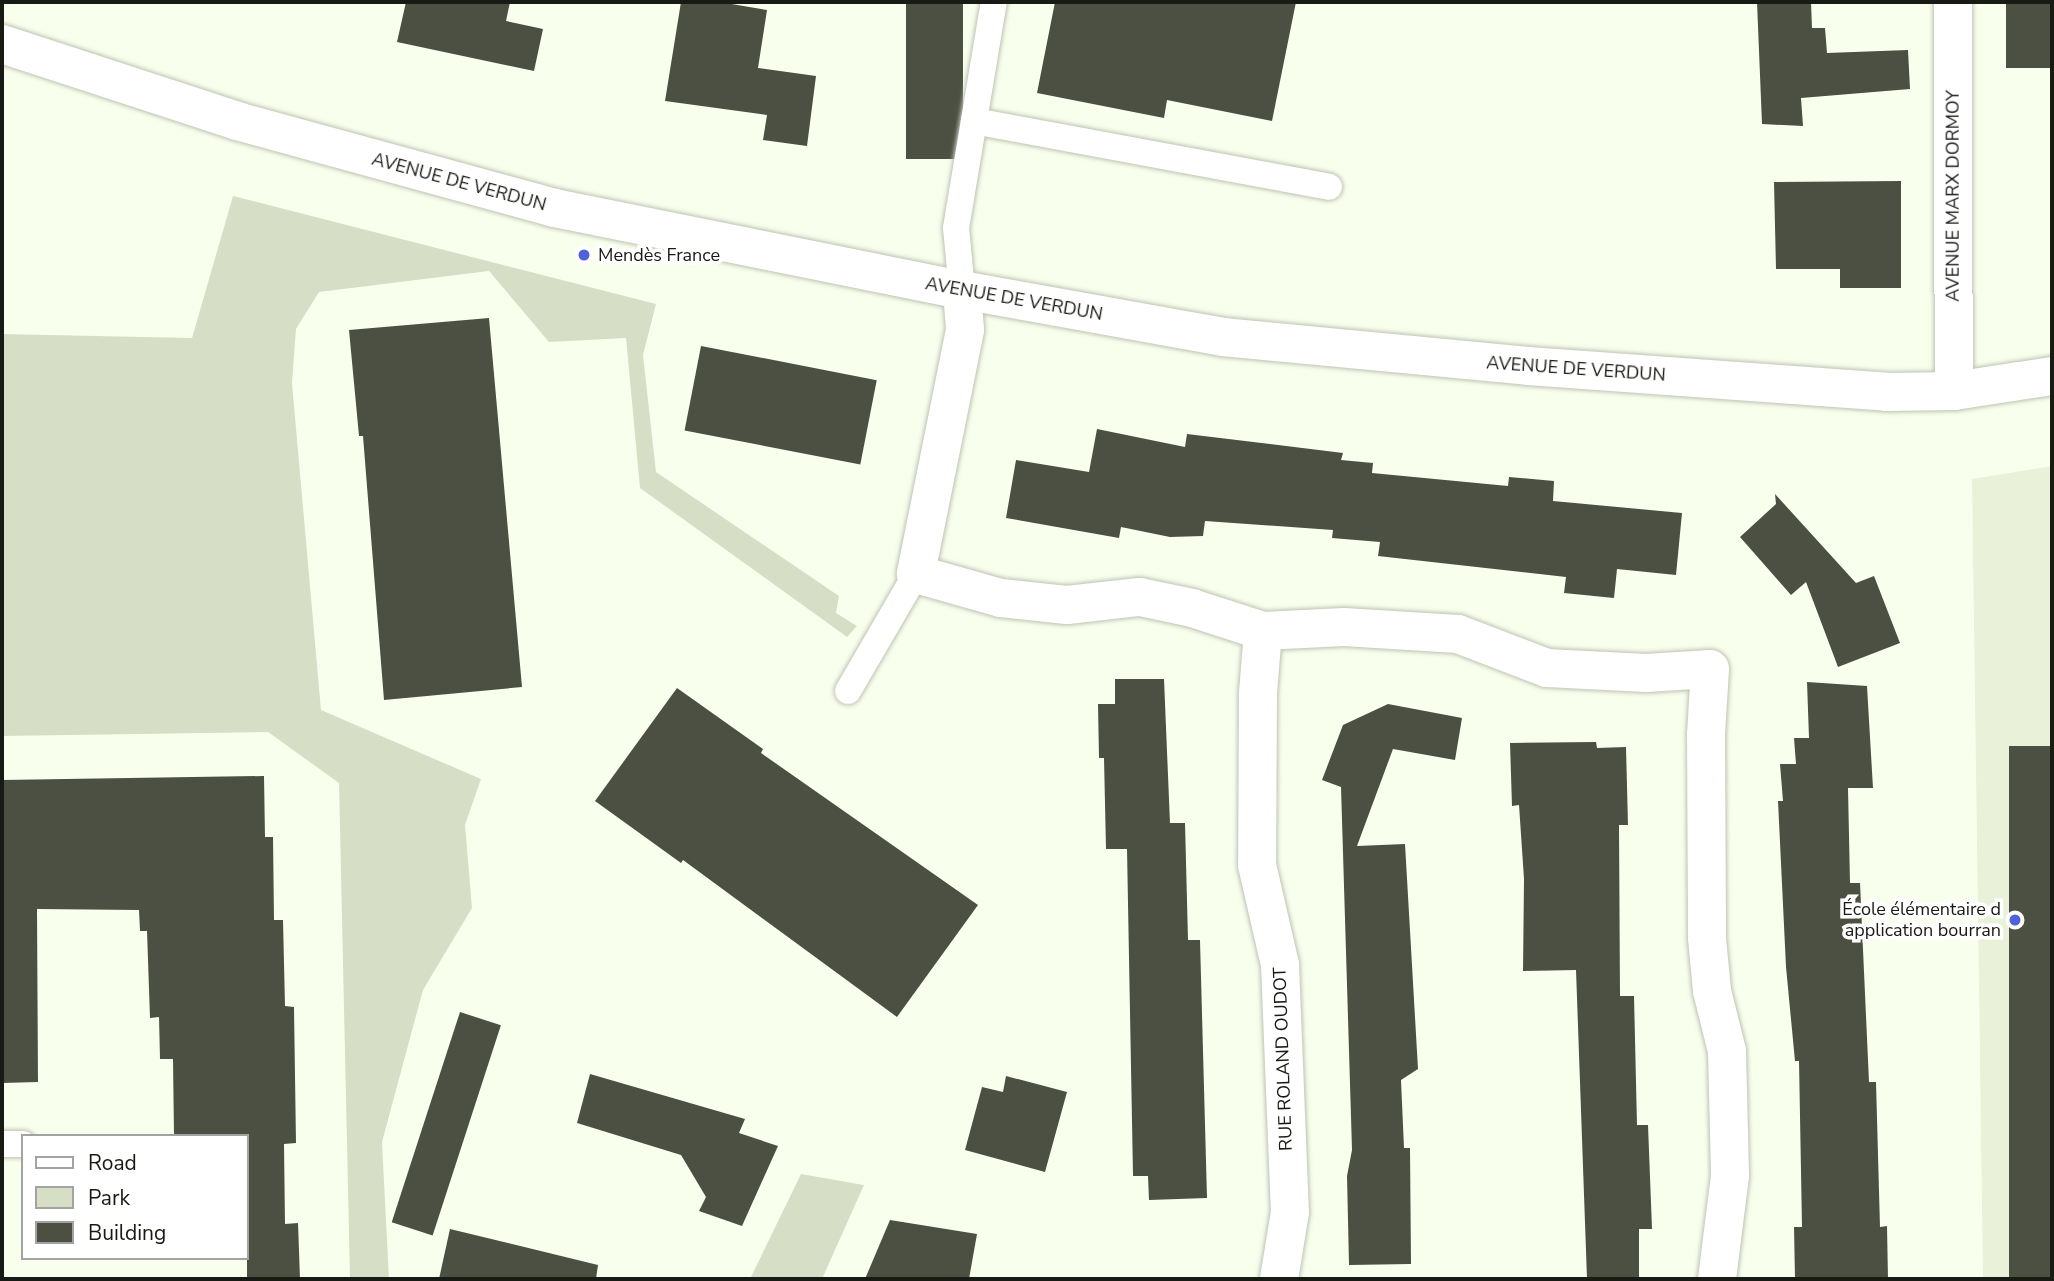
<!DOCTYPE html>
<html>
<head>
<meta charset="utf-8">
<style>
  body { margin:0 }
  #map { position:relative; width:2054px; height:1281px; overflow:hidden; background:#f9ffed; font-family:"Nunito Sans",sans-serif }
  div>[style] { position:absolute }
  .built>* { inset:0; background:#e9f1d9 }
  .green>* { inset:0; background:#d6dfc6 }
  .building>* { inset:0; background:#4b5042; transform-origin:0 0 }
  .roads { filter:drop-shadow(0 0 2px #bec4b3) drop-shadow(0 0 2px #bec4b3) }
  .lane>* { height:26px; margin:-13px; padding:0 13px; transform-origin:13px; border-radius:13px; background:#fff }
  .street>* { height:38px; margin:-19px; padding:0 19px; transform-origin:19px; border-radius:19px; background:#fff }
  .secondary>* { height:38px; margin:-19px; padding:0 19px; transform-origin:19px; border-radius:19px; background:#fff }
  .dots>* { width:19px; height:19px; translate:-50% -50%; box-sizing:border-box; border:4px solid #fff; border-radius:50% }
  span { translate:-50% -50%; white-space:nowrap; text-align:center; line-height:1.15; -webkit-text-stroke:7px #fff; paint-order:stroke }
  .street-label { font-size:18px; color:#181a14 }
  .poi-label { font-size:18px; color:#181a14 }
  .left { translate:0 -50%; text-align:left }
  .right { translate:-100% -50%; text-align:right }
  .frame { position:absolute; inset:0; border:4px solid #181a14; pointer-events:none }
  .legend { position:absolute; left:21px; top:1134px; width:228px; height:126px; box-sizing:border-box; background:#fff; border:2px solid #a3a3a1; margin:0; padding:9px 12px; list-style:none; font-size:21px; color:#181a14 }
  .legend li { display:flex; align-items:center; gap:14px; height:35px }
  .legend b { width:35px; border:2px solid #a3a3a1 }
</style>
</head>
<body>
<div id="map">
  <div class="built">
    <div style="clip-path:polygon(2052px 466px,2052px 1279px,1983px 1279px,1972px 479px)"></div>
  </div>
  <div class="green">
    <div style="clip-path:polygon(233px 196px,656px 304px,643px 355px,656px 472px,839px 596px,836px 613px,857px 626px,847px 637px,640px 488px,626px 338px,549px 342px,489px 271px,319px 292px,296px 329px,292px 383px,321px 710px,481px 779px,465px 825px,472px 908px,423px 990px,382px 1142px,389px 1279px,350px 1279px,339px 783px,268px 732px,2px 736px,2px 334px,192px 338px)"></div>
    <div style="clip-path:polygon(801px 1174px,864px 1185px,822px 1279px,750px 1279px)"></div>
  </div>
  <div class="building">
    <div style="clip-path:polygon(406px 2px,510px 2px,506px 21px,543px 29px,534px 71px,397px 42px)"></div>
    <div style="clip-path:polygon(681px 2px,720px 2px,767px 10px,758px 68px,816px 76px,807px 146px,763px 140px,767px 115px,665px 101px)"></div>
    <div style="left:906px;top:2px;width:57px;height:157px"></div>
    <div style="clip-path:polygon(1055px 2px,1296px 2px,1272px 121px,1167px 100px,1164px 118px,1037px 93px)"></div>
    <div style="clip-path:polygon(1757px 2px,1811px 2px,1812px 28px,1825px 28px,1827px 53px,1908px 50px,1910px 89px,1801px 98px,1803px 126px,1762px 124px)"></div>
    <div style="left:2006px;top:2px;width:46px;height:66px"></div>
    <div style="clip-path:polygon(1901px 181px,1901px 288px,1840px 288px,1840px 269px,1776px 269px,1774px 182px)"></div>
    <div style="clip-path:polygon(489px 318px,522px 687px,384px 700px,363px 436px,359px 436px,349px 330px)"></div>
    <div style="left:701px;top:346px;width:179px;height:86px;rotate:11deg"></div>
    <div style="clip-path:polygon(1097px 429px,1185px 447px,1187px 434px,1343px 453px,1341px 460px,1373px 463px,1372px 473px,1508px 486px,1509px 477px,1554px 481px,1553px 501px,1682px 513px,1676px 575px,1617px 569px,1614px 598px,1564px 593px,1566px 577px,1378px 556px,1380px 542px,1332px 538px,1333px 530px,1205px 521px,1203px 536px,1170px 537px,1121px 527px,1119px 538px,1006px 518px,1016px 460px,1089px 472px)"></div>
    <div style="clip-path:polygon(1775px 494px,1856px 583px,1874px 576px,1900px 643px,1838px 667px,1806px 582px,1791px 595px,1740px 537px,1776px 504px)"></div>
    <div style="clip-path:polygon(1115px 679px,1164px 679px,1170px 823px,1185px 823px,1188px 940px,1200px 940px,1207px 1198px,1149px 1200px,1148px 1176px,1133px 1176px,1127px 849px,1106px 849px,1104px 758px,1099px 758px,1098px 704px,1115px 704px)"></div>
    <div style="clip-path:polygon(1807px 682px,1867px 686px,1873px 788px,1848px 788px,1850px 883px,1860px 883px,1869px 1082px,1876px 1082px,1880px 1227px,1887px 1226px,1888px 1279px,1795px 1279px,1794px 1227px,1802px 1227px,1799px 1061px,1795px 1061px,1786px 967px,1778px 801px,1783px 801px,1780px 764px,1796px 764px,1794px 738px,1809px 738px)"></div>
    <div style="clip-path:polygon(677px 688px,763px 749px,761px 753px,978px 905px,897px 1017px,683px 860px,681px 863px,595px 801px)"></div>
    <div style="clip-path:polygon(1388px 704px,1462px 718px,1455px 760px,1393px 749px,1357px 846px,1405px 844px,1418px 1069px,1401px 1080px,1404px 1148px,1410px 1148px,1411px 1264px,1349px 1265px,1347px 1176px,1352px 1150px,1341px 787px,1322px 780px,1343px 725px)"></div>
    <div style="clip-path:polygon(1596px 742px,1597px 748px,1626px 747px,1628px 825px,1619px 825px,1620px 996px,1634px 996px,1637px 1125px,1648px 1125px,1652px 1229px,1639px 1229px,1639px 1279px,1587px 1279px,1576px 970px,1523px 971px,1524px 879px,1519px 805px,1512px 806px,1510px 743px)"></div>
    <div style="left:2052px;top:746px;width:533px;height:43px;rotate:90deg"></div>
    <div style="clip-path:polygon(264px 776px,265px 837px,273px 837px,274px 920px,283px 920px,285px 1006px,294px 1007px,296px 1143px,284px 1144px,285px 1224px,298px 1223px,300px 1279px,247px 1279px,247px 1136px,174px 1136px,173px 1059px,160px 1059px,159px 1017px,150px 1018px,147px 931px,140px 931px,139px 910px,37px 909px,38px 1082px,2px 1083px,2px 909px,13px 909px,2px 909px,2px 780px)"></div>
    <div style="left:460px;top:1012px;width:43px;height:221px;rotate:18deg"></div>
    <div style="clip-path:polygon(590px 1074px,745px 1119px,739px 1133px,778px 1146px,742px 1226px,699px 1211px,706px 1197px,681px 1155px,577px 1123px)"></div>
    <div style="clip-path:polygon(1006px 1076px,1067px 1092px,1045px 1172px,965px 1150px,982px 1087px,1003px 1092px)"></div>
    <div style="clip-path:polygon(890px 1220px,977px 1234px,969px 1279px,865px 1279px)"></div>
    <div style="clip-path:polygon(450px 1229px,598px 1265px,596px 1279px,439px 1279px)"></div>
  </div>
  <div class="roads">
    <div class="lane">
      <div style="left:974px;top:121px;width:361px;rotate:10.5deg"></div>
      <div style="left:962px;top:290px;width:62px;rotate:-95.5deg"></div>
      <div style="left:956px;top:228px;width:229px;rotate:-80.5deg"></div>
      <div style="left:848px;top:691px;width:135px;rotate:-59.8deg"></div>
      <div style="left:2px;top:1144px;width:21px"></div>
    </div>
    <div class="street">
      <div style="left:1953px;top:2px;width:389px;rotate:89.9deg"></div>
      <div style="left:962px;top:290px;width:40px;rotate:85.7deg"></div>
      <div style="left:965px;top:330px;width:249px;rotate:101.4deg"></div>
      <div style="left:916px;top:574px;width:88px;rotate:15.8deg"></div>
      <div style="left:1001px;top:598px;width:66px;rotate:6.1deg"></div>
      <div style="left:1067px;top:605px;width:73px;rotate:-6.3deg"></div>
      <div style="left:1140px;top:597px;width:53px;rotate:11.9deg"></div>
      <div style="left:1192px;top:608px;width:75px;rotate:17.9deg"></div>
      <div style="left:1263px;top:631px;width:81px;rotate:-2.8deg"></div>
      <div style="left:1344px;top:627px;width:114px;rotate:3.5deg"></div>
      <div style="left:1458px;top:634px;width:95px;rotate:20.9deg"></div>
      <div style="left:1547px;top:668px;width:99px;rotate:2.9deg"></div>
      <div style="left:1646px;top:673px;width:64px;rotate:-3.6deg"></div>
      <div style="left:1710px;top:669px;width:66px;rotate:93.5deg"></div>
      <div style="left:1706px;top:735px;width:203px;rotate:89.7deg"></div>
      <div style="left:1707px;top:938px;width:53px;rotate:84.6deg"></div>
      <div style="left:1712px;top:991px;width:62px;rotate:76deg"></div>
      <div style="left:1727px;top:1051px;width:125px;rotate:88.6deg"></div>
      <div style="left:1730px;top:1176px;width:104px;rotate:97.2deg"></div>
      <div style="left:1263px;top:631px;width:62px;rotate:94.6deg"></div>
      <div style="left:1258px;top:693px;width:172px;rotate:90.3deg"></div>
      <div style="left:1257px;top:865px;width:103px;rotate:77deg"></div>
      <div style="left:1280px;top:965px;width:247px;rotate:87.7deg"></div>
      <div style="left:1290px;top:1212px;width:68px;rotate:99.3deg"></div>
    </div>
    <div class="secondary">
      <div style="left:2px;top:44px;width:247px;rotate:18.1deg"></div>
      <div style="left:237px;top:121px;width:329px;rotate:15.3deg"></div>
      <div style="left:554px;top:208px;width:416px;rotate:11.4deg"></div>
      <div style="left:962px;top:290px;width:265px;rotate:10.2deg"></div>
      <div style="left:1223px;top:337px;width:306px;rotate:5.4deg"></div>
      <div style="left:1528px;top:366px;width:360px;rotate:4.1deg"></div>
      <div style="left:1887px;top:392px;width:67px;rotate:-0.9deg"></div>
      <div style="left:1954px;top:391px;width:99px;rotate:-8.7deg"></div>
    </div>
  </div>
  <div class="dots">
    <div style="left:584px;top:255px;background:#5062d8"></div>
    <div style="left:2015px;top:920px;background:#5062d8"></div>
  </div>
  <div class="street-label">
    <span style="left:459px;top:182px;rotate:15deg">AVENUE DE VERDUN</span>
    <span style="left:1953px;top:196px;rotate:-90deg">AVENUE MARX DORMOY</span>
    <span style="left:1014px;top:299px;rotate:10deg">AVENUE DE VERDUN</span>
    <span style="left:1576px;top:369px;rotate:4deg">AVENUE DE VERDUN</span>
    <span style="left:1283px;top:1059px;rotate:-92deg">RUE ROLAND OUDOT</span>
  </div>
  <div class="poi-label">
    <span class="left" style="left:598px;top:255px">Mendès France</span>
    <span class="right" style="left:2001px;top:920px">École élémentaire d<br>application bourran</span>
  </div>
  <div class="frame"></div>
  <ul class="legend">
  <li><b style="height:9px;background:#fff"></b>Road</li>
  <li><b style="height:19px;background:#d6dfc6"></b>Park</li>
  <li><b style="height:19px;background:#4b5042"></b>Building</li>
  </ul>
</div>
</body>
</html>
